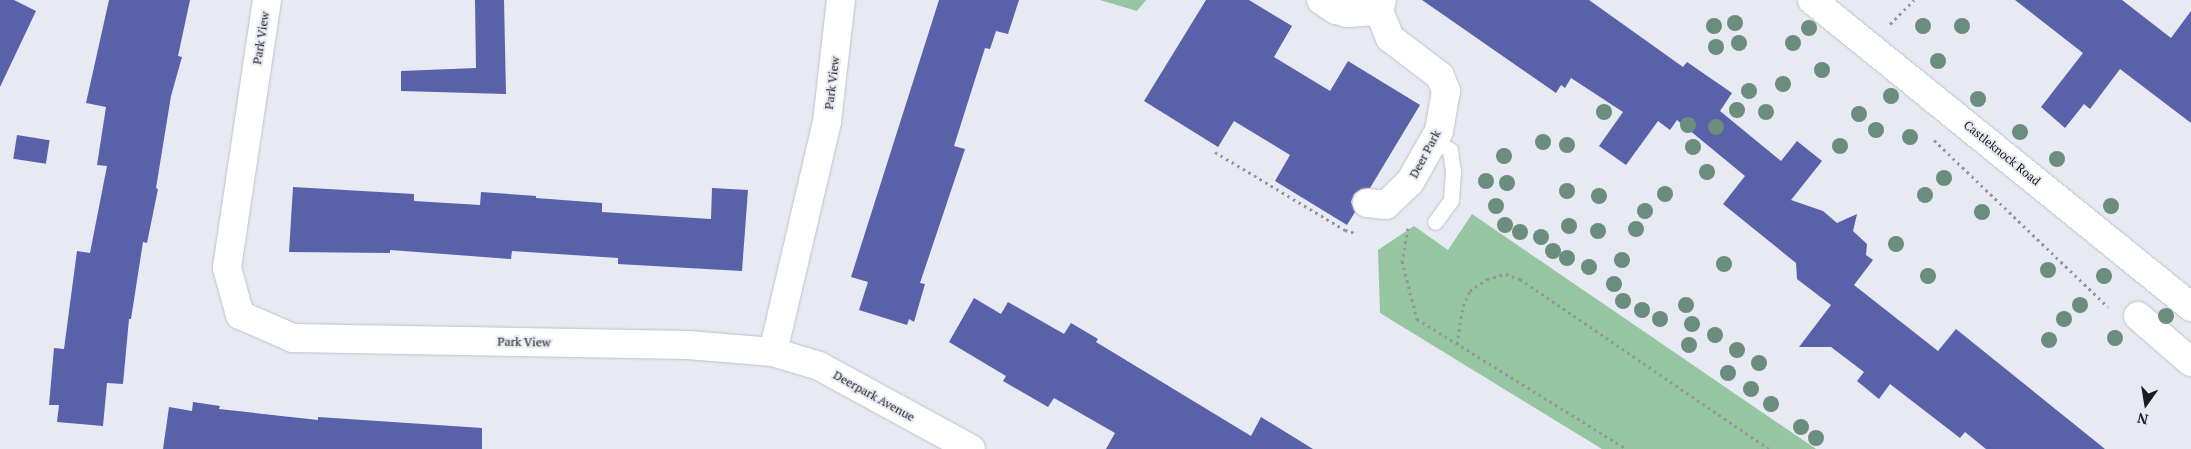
<!DOCTYPE html>
<html>
<head>
<meta charset="utf-8">
<style>
  body { margin:0 }
  #map { position:relative; width:2191px; height:449px; overflow:hidden; background:#e7e9f3; font-family:"PT Serif",serif }
  div>[style] { position:absolute }
  .green>* { inset:0; background:#95c6a1 }
  .building>* { inset:0; background:#5961a9; transform-origin:0 0 }
  .path>* { height:3px; margin-top:-1.5px; transform-origin:0; background:repeating-linear-gradient(90deg,#94959d 0 2.5px,transparent 0 6.5px) }
  .roads { filter:drop-shadow(0 0 1px #bfc1ca) drop-shadow(0 0 1px #bfc1ca) }
  .service>* { height:15px; margin:-7.5px; padding:0 7.5px; transform-origin:7.5px; border-radius:7.5px; background:#fff }
  .minor>* { height:28px; margin:-14px; padding:0 14px; transform-origin:14px; border-radius:14px; background:#fff }
  .secondary>* { height:28px; margin:-14px; padding:0 14px; transform-origin:14px; border-radius:14px; background:#fff }
  .trees>* { width:16px; height:16px; margin:-8px; border-radius:50%; background:#6a8d7e }
  span { translate:-50% -50%; white-space:nowrap; text-align:center; line-height:1.15; -webkit-text-stroke:4px #e7e9f3; paint-order:stroke }
  .street-label { font-size:12px; color:#1b1b1f }
  .north { position:absolute; left:2121px; top:379px; width:50px; height:50px; -webkit-text-stroke:4px #e7e9f3; paint-order:stroke; rotate:193deg; font-size:14px; font-weight:700; line-height:20px; text-align:center; color:#1b1b1f }
  .north::after { content:''; display:block; margin:auto; width:18px; height:22px; background:#1b1b1f; clip-path:polygon(50% 0,100% 100%,50% 72%,0 100%) }
</style>
</head>
<body>
<div id="map">
  <div class="green">
    <div style="clip-path:polygon(1100px 0,1146px 0,1137px 11px)"></div>
    <div style="clip-path:polygon(1472px 214px,1816px 449px,1602px 449px,1380px 313px,1378px 250px,1414px 226px,1448px 250px)"></div>
  </div>
  <div class="building">
    <div style="clip-path:polygon(0 0,14px 0,36px 11px,0 87px)"></div>
    <div style="clip-path:polygon(109px 0,190px 0,178px 56px,182px 57px,171px 96px,156px 188px,158px 189px,147px 243px,143px 242px,131px 319px,129px 319px,123px 384px,107px 383px,103px 426px,57px 422px,59px 405px,49px 405px,54px 348px,64px 349px,77px 251px,90px 253px,107px 166px,97px 165px,106px 107px,86px 103px)"></div>
    <div style="clip-path:polygon(475px 0,504px 0,506px 94px,401px 91px,401px 71px,476px 68px)"></div>
    <div style="clip-path:polygon(939px 0,1019px 0,1008px 34px,996px 31px,990px 49px,985px 48px,954px 146px,965px 149px,920px 283px,925px 284px,914px 322px,909px 319px,907px 325px,859px 310px,868px 282px,851px 277px)"></div>
    <div style="clip-path:polygon(1206px 0,1249px 0,1292px 26px,1274px 57px,1330px 91px,1348px 61px,1420px 105px,1370px 188px,1361px 189px,1354px 194px,1351px 202px,1355px 212px,1347px 225px,1275px 181px,1290px 155px,1234px 121px,1218px 147px,1144px 101px)"></div>
    <div style="clip-path:polygon(1422px 0,1589px 0,1683px 67px,1687px 62px,1732px 93px,1720px 111px,1781px 161px,1797px 141px,1822px 161px,1791px 200px,1823px 211px,1837px 223px,1857px 214px,1853px 231px,1867px 244px,1866px 255px,1873px 260px,1854px 285px,1938px 351px,1956px 329px,2105px 449px,1986px 449px,1965px 432px,1960px 438px,1890px 384px,1879px 399px,1857px 381px,1864px 372px,1831px 347px,1799px 347px,1831px 305px,1797px 279px,1796px 263px,1723px 204px,1745px 176px,1677px 120px,1670px 130px,1658px 121px,1626px 165px,1599px 146px,1623px 112px,1571px 78px,1565px 88px,1561px 85px,1556px 93px)"></div>
    <div style="clip-path:polygon(2015px 0,2122px 0,2171px 38px,2191px 11px,2191px 123px,2120px 69px,2090px 109px,2084px 104px,2065px 128px,2041px 107px,2083px 53px)"></div>
    <div style="left:17px;top:135px;width:33px;height:24px;rotate:9deg"></div>
    <div style="clip-path:polygon(293px 187px,414px 194px,414px 201px,480px 205px,481px 192px,536px 196px,536px 198px,602px 203px,602px 212px,711px 219px,712px 188px,748px 190px,742px 271px,618px 264px,618px 258px,512px 251px,511px 259px,390px 250px,390px 253px,289px 252px)"></div>
    <div style="clip-path:polygon(974px 298px,1001px 314px,1008px 302px,1064px 334px,1071px 323px,1098px 339px,1096px 342px,1251px 436px,1261px 417px,1313px 449px,1106px 449px,1115px 433px,1054px 398px,1048px 407px,1003px 381px,1006px 376px,949px 342px)"></div>
    <div style="clip-path:polygon(193px 402px,220px 406px,219px 409px,318px 420px,318px 417px,482px 428px,482px 449px,163px 449px,169px 407px,192px 411px)"></div>
  </div>
  <div class="path">
    <div style="left:1890px;top:24px;width:34px;rotate:-45deg"></div>
    <div style="left:1934px;top:140px;width:241px;rotate:43.8deg"></div>
    <div style="left:1215px;top:152px;width:152px;rotate:31deg"></div>
    <div style="left:1345px;top:230px;width:10px;rotate:17deg"></div>
    <div style="left:1408px;top:228px;width:34px;rotate:100deg"></div>
    <div style="left:1402px;top:261px;width:60px;rotate:75.5deg"></div>
    <div style="left:1417px;top:319px;width:247px;rotate:31.8deg"></div>
    <div style="left:1457px;top:344px;width:38px;rotate:-81deg"></div>
    <div style="left:1463px;top:306px;width:17px;rotate:-65deg"></div>
    <div style="left:1470px;top:291px;width:21px;rotate:-35deg"></div>
    <div style="left:1487px;top:279px;width:20px;rotate:-15deg"></div>
    <div style="left:1506px;top:274px;width:15px;rotate:20deg"></div>
    <div style="left:1520px;top:279px;width:301px;rotate:34.3deg"></div>
  </div>
  <div class="roads">
    <div class="service">
      <div style="left:1434px;top:140px;width:19px;rotate:32deg"></div>
      <div style="left:1450px;top:150px;width:21px;rotate:82deg"></div>
      <div style="left:1453px;top:171px;width:29px;rotate:94deg"></div>
      <div style="left:1451px;top:200px;width:27px;rotate:126deg"></div>
    </div>
    <div class="minor">
      <div style="left:267px;top:0;width:271px;rotate:98.5deg"></div>
      <div style="left:227px;top:268px;width:49px;rotate:74.5deg"></div>
      <div style="left:240px;top:315px;width:58px;rotate:23.5deg"></div>
      <div style="left:293px;top:338px;width:395px;rotate:1deg"></div>
      <div style="left:688px;top:345px;width:85px;rotate:4.7deg"></div>
      <div style="left:773px;top:352px;width:236px;rotate:-76.8deg"></div>
      <div style="left:827px;top:122px;width:123px;rotate:-83.5deg"></div>
      <div style="left:1321px;top:0;width:18px;rotate:34deg"></div>
      <div style="left:1336px;top:10px;width:11px;rotate:15deg"></div>
      <div style="left:1347px;top:13px;width:32px;rotate:-4deg"></div>
      <div style="left:1367px;top:203px;width:19px;rotate:6deg"></div>
      <div style="left:1386px;top:205px;width:33px;rotate:-44deg"></div>
      <div style="left:1410px;top:182px;width:59px;rotate:-60.4deg"></div>
      <div style="left:1439px;top:131px;width:41px;rotate:-80.1deg"></div>
      <div style="left:1446px;top:91px;width:16px;rotate:-112deg"></div>
      <div style="left:1440px;top:76px;width:63px;rotate:-142.8deg"></div>
      <div style="left:1390px;top:38px;width:29px;rotate:-112deg"></div>
      <div style="left:1379px;top:11px;width:11px;rotate:-75deg"></div>
      <div style="left:2138px;top:316px;width:70px;rotate:41deg"></div>
      <div style="left:773px;top:352px;width:48px;rotate:16.9deg"></div>
      <div style="left:819px;top:366px;width:173px;rotate:28.6deg"></div>
    </div>
    <div class="secondary">
      <div style="left:1812px;top:0;width:488px;rotate:39deg"></div>
    </div>
  </div>
  <div class="trees">
    <div style="left:1735px;top:23px"></div>
    <div style="left:1714px;top:26px"></div>
    <div style="left:1923px;top:26px"></div>
    <div style="left:1962px;top:26px"></div>
    <div style="left:1809px;top:28px"></div>
    <div style="left:1739px;top:43px"></div>
    <div style="left:1793px;top:43px"></div>
    <div style="left:1716px;top:47px"></div>
    <div style="left:1938px;top:61px"></div>
    <div style="left:1822px;top:70px"></div>
    <div style="left:1783px;top:84px"></div>
    <div style="left:1749px;top:91px"></div>
    <div style="left:1891px;top:96px"></div>
    <div style="left:1978px;top:99px"></div>
    <div style="left:1737px;top:110px"></div>
    <div style="left:1604px;top:112px"></div>
    <div style="left:1766px;top:112px"></div>
    <div style="left:1859px;top:114px"></div>
    <div style="left:1688px;top:125px"></div>
    <div style="left:1716px;top:127px"></div>
    <div style="left:1876px;top:130px"></div>
    <div style="left:2020px;top:132px"></div>
    <div style="left:1910px;top:137px"></div>
    <div style="left:1543px;top:142px"></div>
    <div style="left:1567px;top:145px"></div>
    <div style="left:1840px;top:146px"></div>
    <div style="left:1693px;top:147px"></div>
    <div style="left:1504px;top:156px"></div>
    <div style="left:2057px;top:159px"></div>
    <div style="left:1707px;top:172px"></div>
    <div style="left:1944px;top:178px"></div>
    <div style="left:1486px;top:181px"></div>
    <div style="left:1507px;top:183px"></div>
    <div style="left:1567px;top:191px"></div>
    <div style="left:1665px;top:194px"></div>
    <div style="left:1925px;top:195px"></div>
    <div style="left:1599px;top:196px"></div>
    <div style="left:1496px;top:206px"></div>
    <div style="left:2111px;top:206px"></div>
    <div style="left:1645px;top:211px"></div>
    <div style="left:1982px;top:212px"></div>
    <div style="left:1505px;top:225px"></div>
    <div style="left:1569px;top:226px"></div>
    <div style="left:1636px;top:229px"></div>
    <div style="left:1598px;top:231px"></div>
    <div style="left:1520px;top:232px"></div>
    <div style="left:1541px;top:237px"></div>
    <div style="left:1896px;top:244px"></div>
    <div style="left:1553px;top:251px"></div>
    <div style="left:1567px;top:258px"></div>
    <div style="left:1622px;top:260px"></div>
    <div style="left:1724px;top:264px"></div>
    <div style="left:1589px;top:267px"></div>
    <div style="left:2048px;top:270px"></div>
    <div style="left:1928px;top:276px"></div>
    <div style="left:2104px;top:276px"></div>
    <div style="left:1614px;top:284px"></div>
    <div style="left:1623px;top:301px"></div>
    <div style="left:1686px;top:305px"></div>
    <div style="left:2080px;top:305px"></div>
    <div style="left:1642px;top:310px"></div>
    <div style="left:2166px;top:316px"></div>
    <div style="left:1660px;top:319px"></div>
    <div style="left:2064px;top:319px"></div>
    <div style="left:1692px;top:324px"></div>
    <div style="left:1715px;top:335px"></div>
    <div style="left:2115px;top:338px"></div>
    <div style="left:2049px;top:340px"></div>
    <div style="left:1689px;top:345px"></div>
    <div style="left:1737px;top:350px"></div>
    <div style="left:1759px;top:363px"></div>
    <div style="left:1728px;top:373px"></div>
    <div style="left:1751px;top:389px"></div>
    <div style="left:1771px;top:404px"></div>
    <div style="left:1801px;top:427px"></div>
    <div style="left:1816px;top:438px"></div>
  </div>
  <div class="street-label">
    <span style="left:261px;top:38px;rotate:-81deg">Park View</span>
    <span style="left:832px;top:83px;rotate:-83deg">Park View</span>
    <span style="left:2002px;top:153px;rotate:39deg">Castleknock Road</span>
    <span style="left:1425px;top:154px;rotate:-62deg">Deer Park</span>
    <span style="left:524px;top:342px;rotate:1deg">Park View</span>
    <span style="left:874px;top:396px;rotate:29deg">Deerpark Avenue</span>
  </div>
  <div class="north">N</div>
</div>
</body>
</html>
